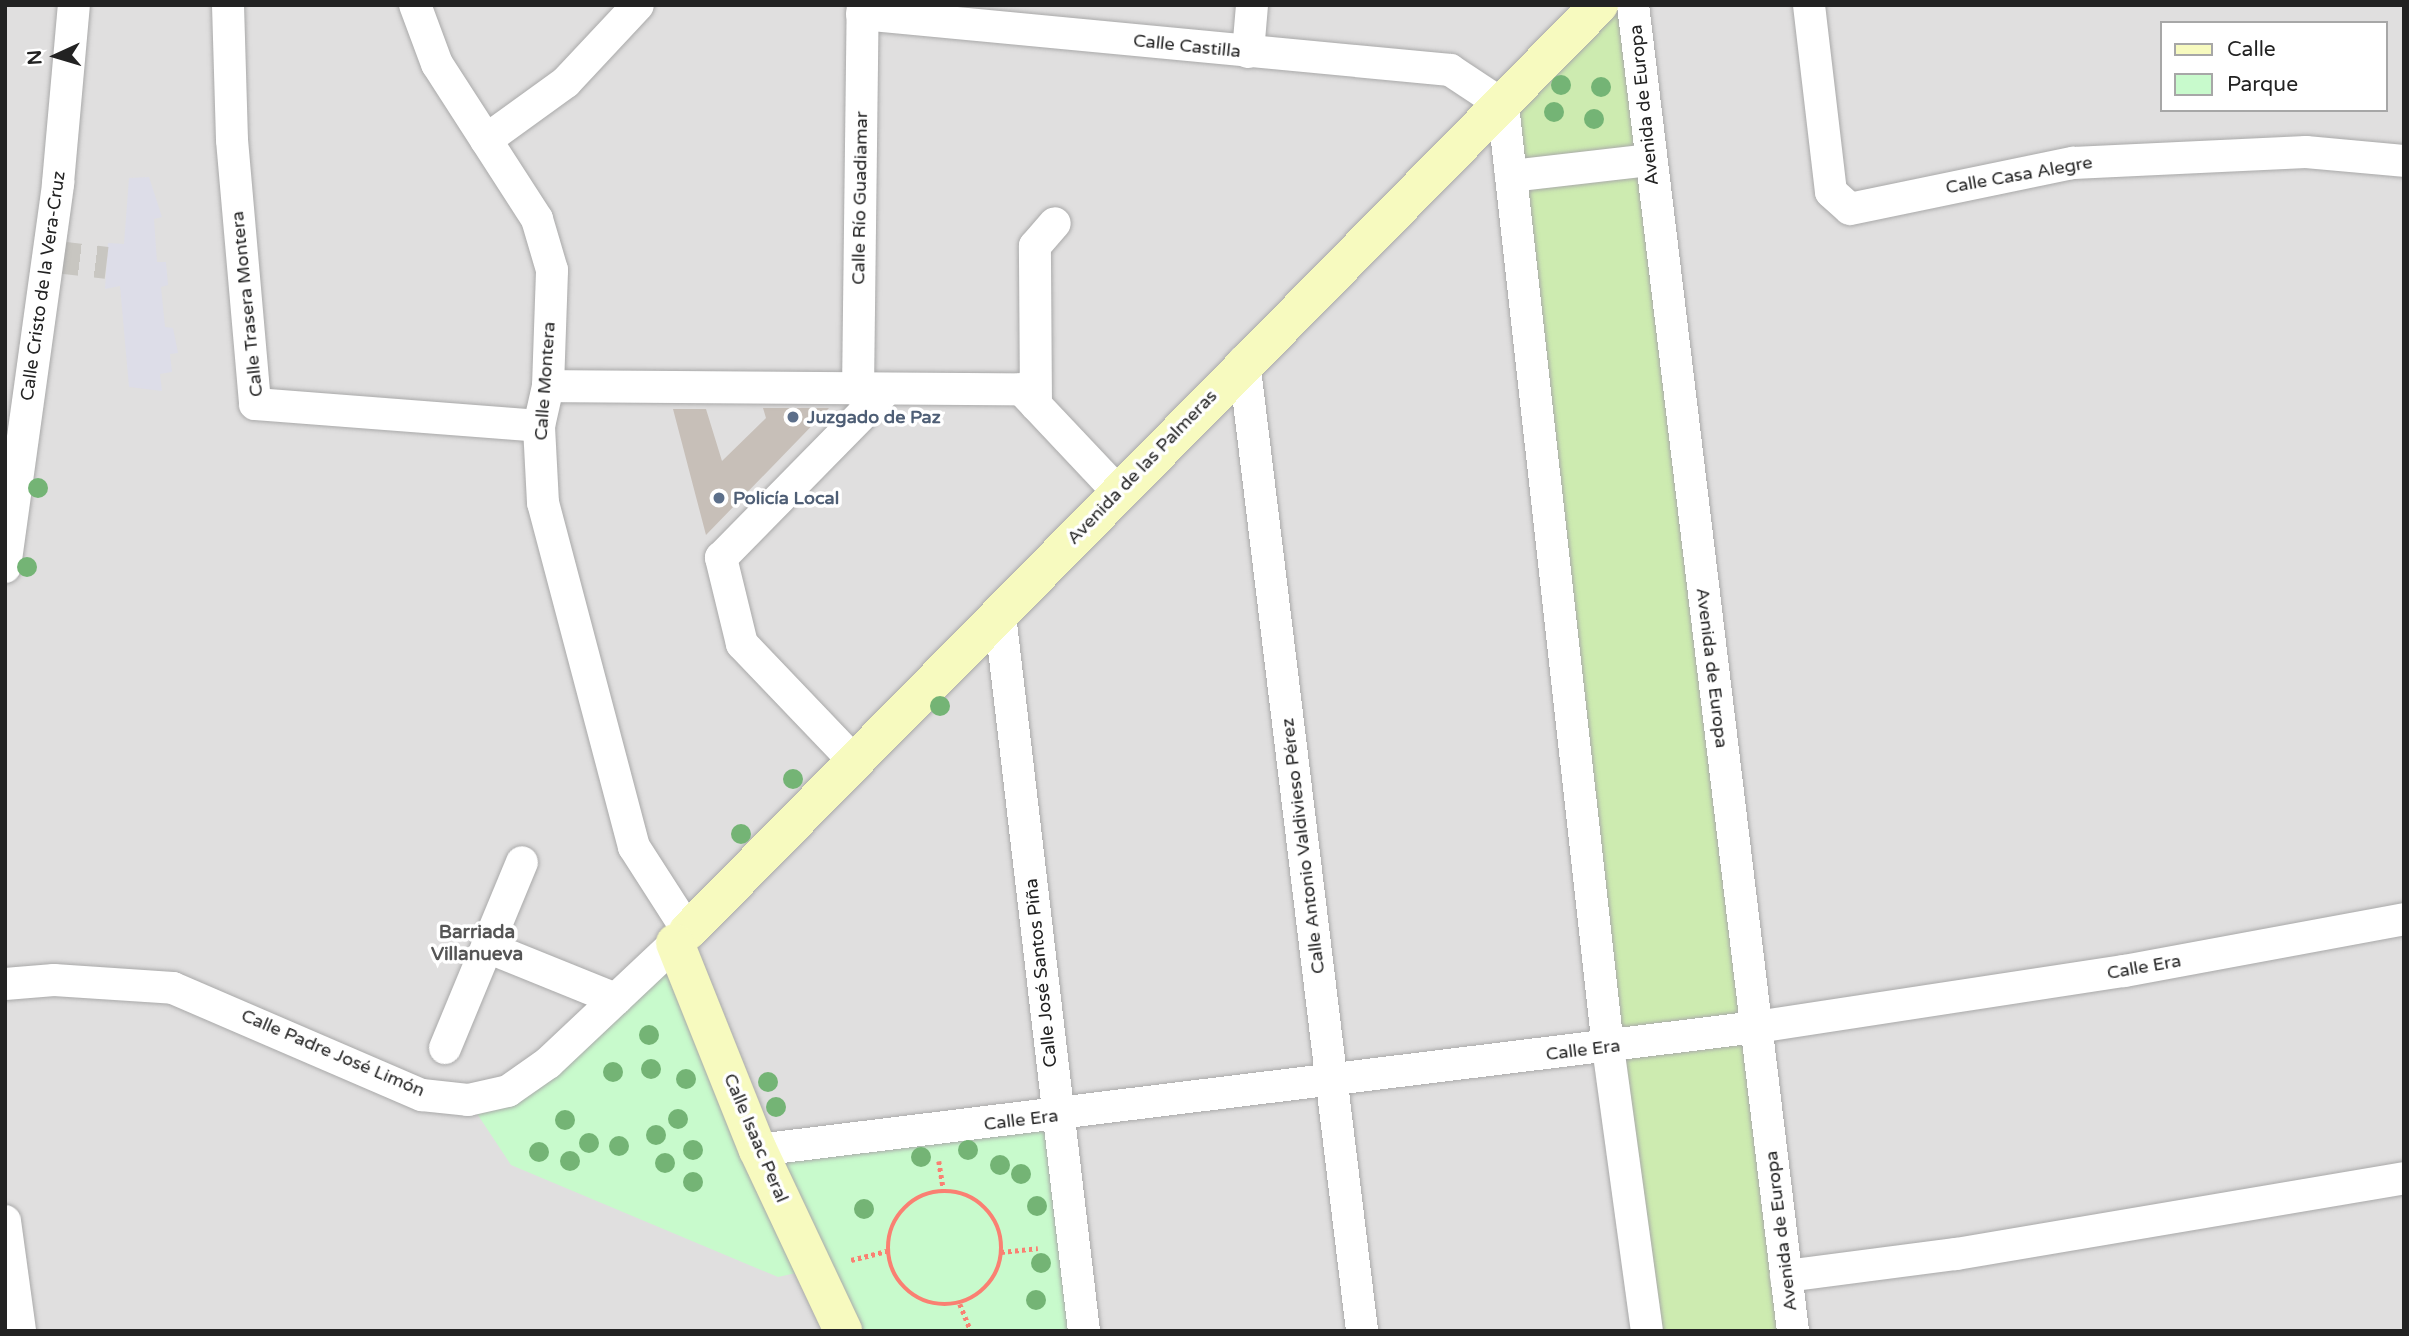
<!DOCTYPE html>
<html>
<head>
<meta charset="utf-8">
<style>
  body { margin:0 }
  #map { position:relative; width:2409px; height:1336px; overflow:hidden; background:#f2efe9; font-family:"Varela Round",sans-serif }
  div>[style] { position:absolute }
  .residential>* { inset:0; background:#e0dfdf }
  .grass>* { inset:0; background:#cdebb0 }
  .park>* { inset:0; background:#c8facc }
  .plaza>* { inset:0; background:#dddde8 }
  .building>* { inset:0; background:#c7bfb8 }
  .street-tunnel>* { height:32px; margin-top:-16px; transform-origin:0; background:repeating-linear-gradient(90deg,#c8c6c1 0 32px,transparent 0 48px) }
  .path>* { height:4.5px; margin-top:-2.25px; transform-origin:0; background:repeating-linear-gradient(90deg,#fa8072 0 3.5px,transparent 0 7px) }
  .path>.ring { margin:-2.25px; padding:0; box-sizing:content-box; background:none; border:4.5px solid #fa8072; border-radius:50% }
  .roads { filter:drop-shadow(0 0 2px #a9a9a9) drop-shadow(0 0 2px #a9a9a9) }
  .street>* { height:32px; margin:-16px; padding:0 16px; transform-origin:16px; border-radius:16px; background:#fff }
  .secondary>* { height:38px; margin:-19px; padding:0 19px; transform-origin:19px; border-radius:19px; background:#f7fabf }
  .trees>* { width:20px; height:20px; margin:-10px; border-radius:50%; background:#74b475 }
  .dots>* { width:19px; height:19px; translate:-50% -50%; box-sizing:border-box; border:4px solid #fff; border-radius:50% }
  span { translate:-50% -50%; white-space:nowrap; text-align:center; line-height:1.15; -webkit-text-stroke:7px #fff; paint-order:stroke }
  .street-label { font-size:18px; color:#222 }
  .service-label { font-size:18px; color:#4e5e75; font-weight:700 }
  .left { translate:0 -50%; text-align:left }
  .neighbourhood-label { font-size:19px; color:#555; font-weight:700 }
  .frame { position:absolute; inset:0; border:7px solid #222; pointer-events:none }
  .legend { position:absolute; left:2160px; top:21px; width:228px; height:91px; box-sizing:border-box; background:#fff; border:2px solid #a7a7a7; margin:0; padding:9px 12px; list-style:none; font-size:21px; color:#222 }
  .legend li { display:flex; align-items:center; gap:14px; height:35px }
  .legend b { width:35px; border:2px solid #a7a7a7 }
  .north { position:absolute; left:21px; top:21px; width:70px; height:70px; -webkit-text-stroke:5px #fff; paint-order:stroke; rotate:266deg; font-size:19px; font-weight:700; line-height:28px; text-align:center; color:#222 }
  .north::after { content:''; display:block; margin:auto; width:24px; height:32px; background:#222; clip-path:polygon(50% 0,100% 100%,50% 72%,0 100%) }
</style>
</head>
<body>
<div id="map">
  <div class="residential">
    <div style="clip-path:polygon(evenodd,5px 5px,2404px 5px,2404px 1331px,5px 1331px,5px 5px,2162px 23px,2386px 23px,2386px 110px,2162px 110px,2162px 23px)"></div>
  </div>
  <div class="grass">
    <div style="clip-path:polygon(1599px 5px,1633px 5px,1793px 1331px,1647px 1331px,1503px 105px)"></div>
  </div>
  <div class="park">
    <div style="clip-path:polygon(675px 943px,758px 1150px,1057px 1116px,1084px 1331px,843px 1331px,814px 1269px,778px 1277px,511px 1165px,468px 1100px,508px 1091px)"></div>
  </div>
  <div class="plaza">
    <div style="clip-path:polygon(149px 177px,162px 217px,154px 219px,157px 262px,166px 262px,168px 285px,161px 287px,165px 327px,173px 328px,178px 353px,170px 354px,172px 372px,160px 374px,162px 391px,129px 387px,120px 286px,105px 289px,108px 243px,124px 244px,129px 178px)"></div>
  </div>
  <div class="building">
    <div style="clip-path:polygon(763px 408px,829px 408px,706px 535px,673px 409px,706px 409px,722px 461px,766px 418px)"></div>
  </div>
  <div class="street-tunnel">
    <div style="left:48px;top:256px;width:59px;rotate:6.8deg"></div>
  </div>
  <div class="path">
    <div style="left:939px;top:1161px;width:31px;rotate:81deg"></div>
    <div class="ring" style="left:888px;top:1191px;width:109.5px;height:109.5px"></div>
    <div style="left:1001px;top:1252px;width:37px;rotate:-6deg"></div>
    <div style="left:851px;top:1260px;width:38px;rotate:-14deg"></div>
    <div style="left:960px;top:1304px;width:29px;rotate:68deg"></div>
  </div>
  <div class="roads">
    <div class="street">
      <div style="left:228px;top:5px;width:135px;rotate:88.3deg"></div>
      <div style="left:232px;top:140px;width:265px;rotate:85deg"></div>
      <div style="left:255px;top:404px;width:285px;rotate:4.4deg"></div>
      <div style="left:1633px;top:5px;width:1336px;rotate:83.12deg"></div>
      <div style="left:1809px;top:5px;width:188px;rotate:83.3deg"></div>
      <div style="left:1831px;top:192px;width:25px;rotate:42deg"></div>
      <div style="left:1850px;top:209px;width:228px;rotate:-11.7deg"></div>
      <div style="left:2073px;top:163px;width:233px;rotate:-2.7deg"></div>
      <div style="left:2306px;top:152px;width:98px;rotate:5.2deg"></div>
      <div style="left:862px;top:14px;width:591px;rotate:5.44deg"></div>
      <div style="left:1450px;top:70px;width:64px;rotate:33.4deg"></div>
      <div style="left:1503px;top:105px;width:948px;rotate:83.64deg"></div>
      <div style="left:1608px;top:1047px;width:287px;rotate:82.2deg"></div>
      <div style="left:1248px;top:52px;width:47px;rotate:-85.1deg"></div>
      <div style="left:486px;top:140px;width:99px;rotate:-35.9deg"></div>
      <div style="left:566px;top:82px;width:105px;rotate:-46.9deg"></div>
      <div style="left:1511px;top:176px;width:140px;rotate:-6.6deg"></div>
      <div style="left:1244px;top:361px;width:977px;rotate:83.06deg"></div>
      <div style="left:548px;top:386px;width:473px;rotate:0.4deg"></div>
      <div style="left:1021px;top:389px;width:140px;rotate:46.7deg"></div>
      <div style="left:858px;top:391px;width:386px;rotate:-89.3deg"></div>
      <div style="left:1036px;top:405px;width:159px;rotate:-90.4deg"></div>
      <div style="left:1035px;top:246px;width:30px;rotate:-49deg"></div>
      <div style="left:5px;top:567px;width:388px;rotate:-82.1deg"></div>
      <div style="left:58px;top:183px;width:179px;rotate:-84.9deg"></div>
      <div style="left:1000px;top:615px;width:721px;rotate:83.31deg"></div>
      <div style="left:853px;top:760px;width:161px;rotate:-133.7deg"></div>
      <div style="left:742px;top:644px;width:89px;rotate:-103.7deg"></div>
      <div style="left:721px;top:558px;width:234px;rotate:-45.5deg"></div>
      <div style="left:487px;top:947px;width:139px;rotate:22deg"></div>
      <div style="left:5px;top:984px;width:49px;rotate:-4.7deg"></div>
      <div style="left:54px;top:980px;width:119px;rotate:3.8deg"></div>
      <div style="left:173px;top:988px;width:271px;rotate:23.3deg"></div>
      <div style="left:422px;top:1095px;width:46px;rotate:6.2deg"></div>
      <div style="left:468px;top:1100px;width:41px;rotate:-12.7deg"></div>
      <div style="left:508px;top:1091px;width:49px;rotate:-35deg"></div>
      <div style="left:548px;top:1063px;width:192px;rotate:-43.3deg"></div>
      <div style="left:688px;top:931px;width:100px;rotate:-122.7deg"></div>
      <div style="left:634px;top:847px;width:356px;rotate:-104.8deg"></div>
      <div style="left:543px;top:503px;width:77px;rotate:-93deg"></div>
      <div style="left:539px;top:426px;width:41px;rotate:-77.3deg"></div>
      <div style="left:548px;top:386px;width:116px;rotate:-88deg"></div>
      <div style="left:552px;top:270px;width:53px;rotate:-106.4deg"></div>
      <div style="left:537px;top:219px;width:184px;rotate:-122.8deg"></div>
      <div style="left:437px;top:64px;width:63px;rotate:-110.4deg"></div>
      <div style="left:445px;top:1048px;width:201px;rotate:-67.5deg"></div>
      <div style="left:758px;top:1150px;width:1007px;rotate:-7.02deg"></div>
      <div style="left:1757px;top:1027px;width:371px;rotate:-8.7deg"></div>
      <div style="left:2124px;top:971px;width:285px;rotate:-10.5deg"></div>
      <div style="left:5px;top:1221px;width:111px;rotate:82.2deg"></div>
      <div style="left:1786px;top:1276px;width:171px;rotate:-7.4deg"></div>
      <div style="left:1956px;top:1254px;width:454px;rotate:-9.6deg"></div>
    </div>
    <div class="secondary">
      <div style="left:688px;top:931px;width:1299px;rotate:-45.47deg"></div>
      <div style="left:675px;top:943px;width:223px;rotate:68.2deg"></div>
      <div style="left:758px;top:1150px;width:200px;rotate:64.8deg"></div>
    </div>
  </div>
  <div class="trees">
    <div style="left:1561px;top:85px"></div>
    <div style="left:1601px;top:87px"></div>
    <div style="left:1554px;top:112px"></div>
    <div style="left:1594px;top:119px"></div>
    <div style="left:38px;top:488px"></div>
    <div style="left:27px;top:567px"></div>
    <div style="left:940px;top:706px"></div>
    <div style="left:793px;top:779px"></div>
    <div style="left:741px;top:834px"></div>
    <div style="left:649px;top:1035px"></div>
    <div style="left:651px;top:1069px"></div>
    <div style="left:613px;top:1072px"></div>
    <div style="left:686px;top:1079px"></div>
    <div style="left:768px;top:1082px"></div>
    <div style="left:776px;top:1107px"></div>
    <div style="left:678px;top:1119px"></div>
    <div style="left:565px;top:1120px"></div>
    <div style="left:656px;top:1135px"></div>
    <div style="left:589px;top:1143px"></div>
    <div style="left:619px;top:1146px"></div>
    <div style="left:693px;top:1150px"></div>
    <div style="left:968px;top:1150px"></div>
    <div style="left:539px;top:1152px"></div>
    <div style="left:921px;top:1157px"></div>
    <div style="left:570px;top:1161px"></div>
    <div style="left:665px;top:1163px"></div>
    <div style="left:1000px;top:1165px"></div>
    <div style="left:1021px;top:1174px"></div>
    <div style="left:693px;top:1182px"></div>
    <div style="left:1037px;top:1206px"></div>
    <div style="left:864px;top:1209px"></div>
    <div style="left:1041px;top:1263px"></div>
    <div style="left:1036px;top:1300px"></div>
  </div>
  <div class="dots">
    <div style="left:793px;top:417px;background:#5c6f8a"></div>
    <div style="left:719px;top:498px;background:#5c6f8a"></div>
  </div>
  <div class="street-label">
    <span style="left:1187px;top:46px;rotate:6deg">Calle Castilla</span>
    <span style="left:1644px;top:105px;rotate:-96deg">Avenida de Europa</span>
    <span style="left:2019px;top:175px;rotate:-10deg">Calle Casa Alegre</span>
    <span style="left:860px;top:198px;rotate:-89deg">Calle Río Guadiamar</span>
    <span style="left:43px;top:286px;rotate:-82deg">Calle Cristo de la Vera-Cruz</span>
    <span style="left:247px;top:304px;rotate:-96deg">Calle Trasera Montera</span>
    <span style="left:545px;top:381px;rotate:-86deg">Calle Montera</span>
    <span style="left:1142px;top:467px;rotate:-46deg">Avenida de las Palmeras</span>
    <span style="left:1712px;top:668px;rotate:83deg">Avenida de Europa</span>
    <span style="left:1303px;top:846px;rotate:-97deg">Calle Antonio Valdivieso Pérez</span>
    <span style="left:2144px;top:967px;rotate:-10deg">Calle Era</span>
    <span style="left:1041px;top:973px;rotate:-96deg">Calle José Santos Piña</span>
    <span style="left:1583px;top:1050px;rotate:-7deg">Calle Era</span>
    <span style="left:333px;top:1053px;rotate:23deg">Calle Padre José Limón</span>
    <span style="left:1021px;top:1120px;rotate:-7deg">Calle Era</span>
    <span style="left:756px;top:1138px;rotate:67deg">Calle Isaac Peral</span>
    <span style="left:1781px;top:1231px;rotate:-97deg">Avenida de Europa</span>
  </div>
  <div class="service-label">
    <span class="left" style="left:807px;top:417px">Juzgado de Paz</span>
    <span class="left" style="left:733px;top:498px">Policía Local</span>
  </div>
  <div class="neighbourhood-label">
    <span style="left:477px;top:944px">Barriada<br>Villanueva</span>
  </div>
  <div class="frame"></div>
  <ul class="legend">
  <li><b style="height:9px;background:#f7fabf"></b>Calle</li>
  <li><b style="height:19px;background:#c8facc"></b>Parque</li>
  </ul>
  <div class="north">N</div>
</div>
</body>
</html>
